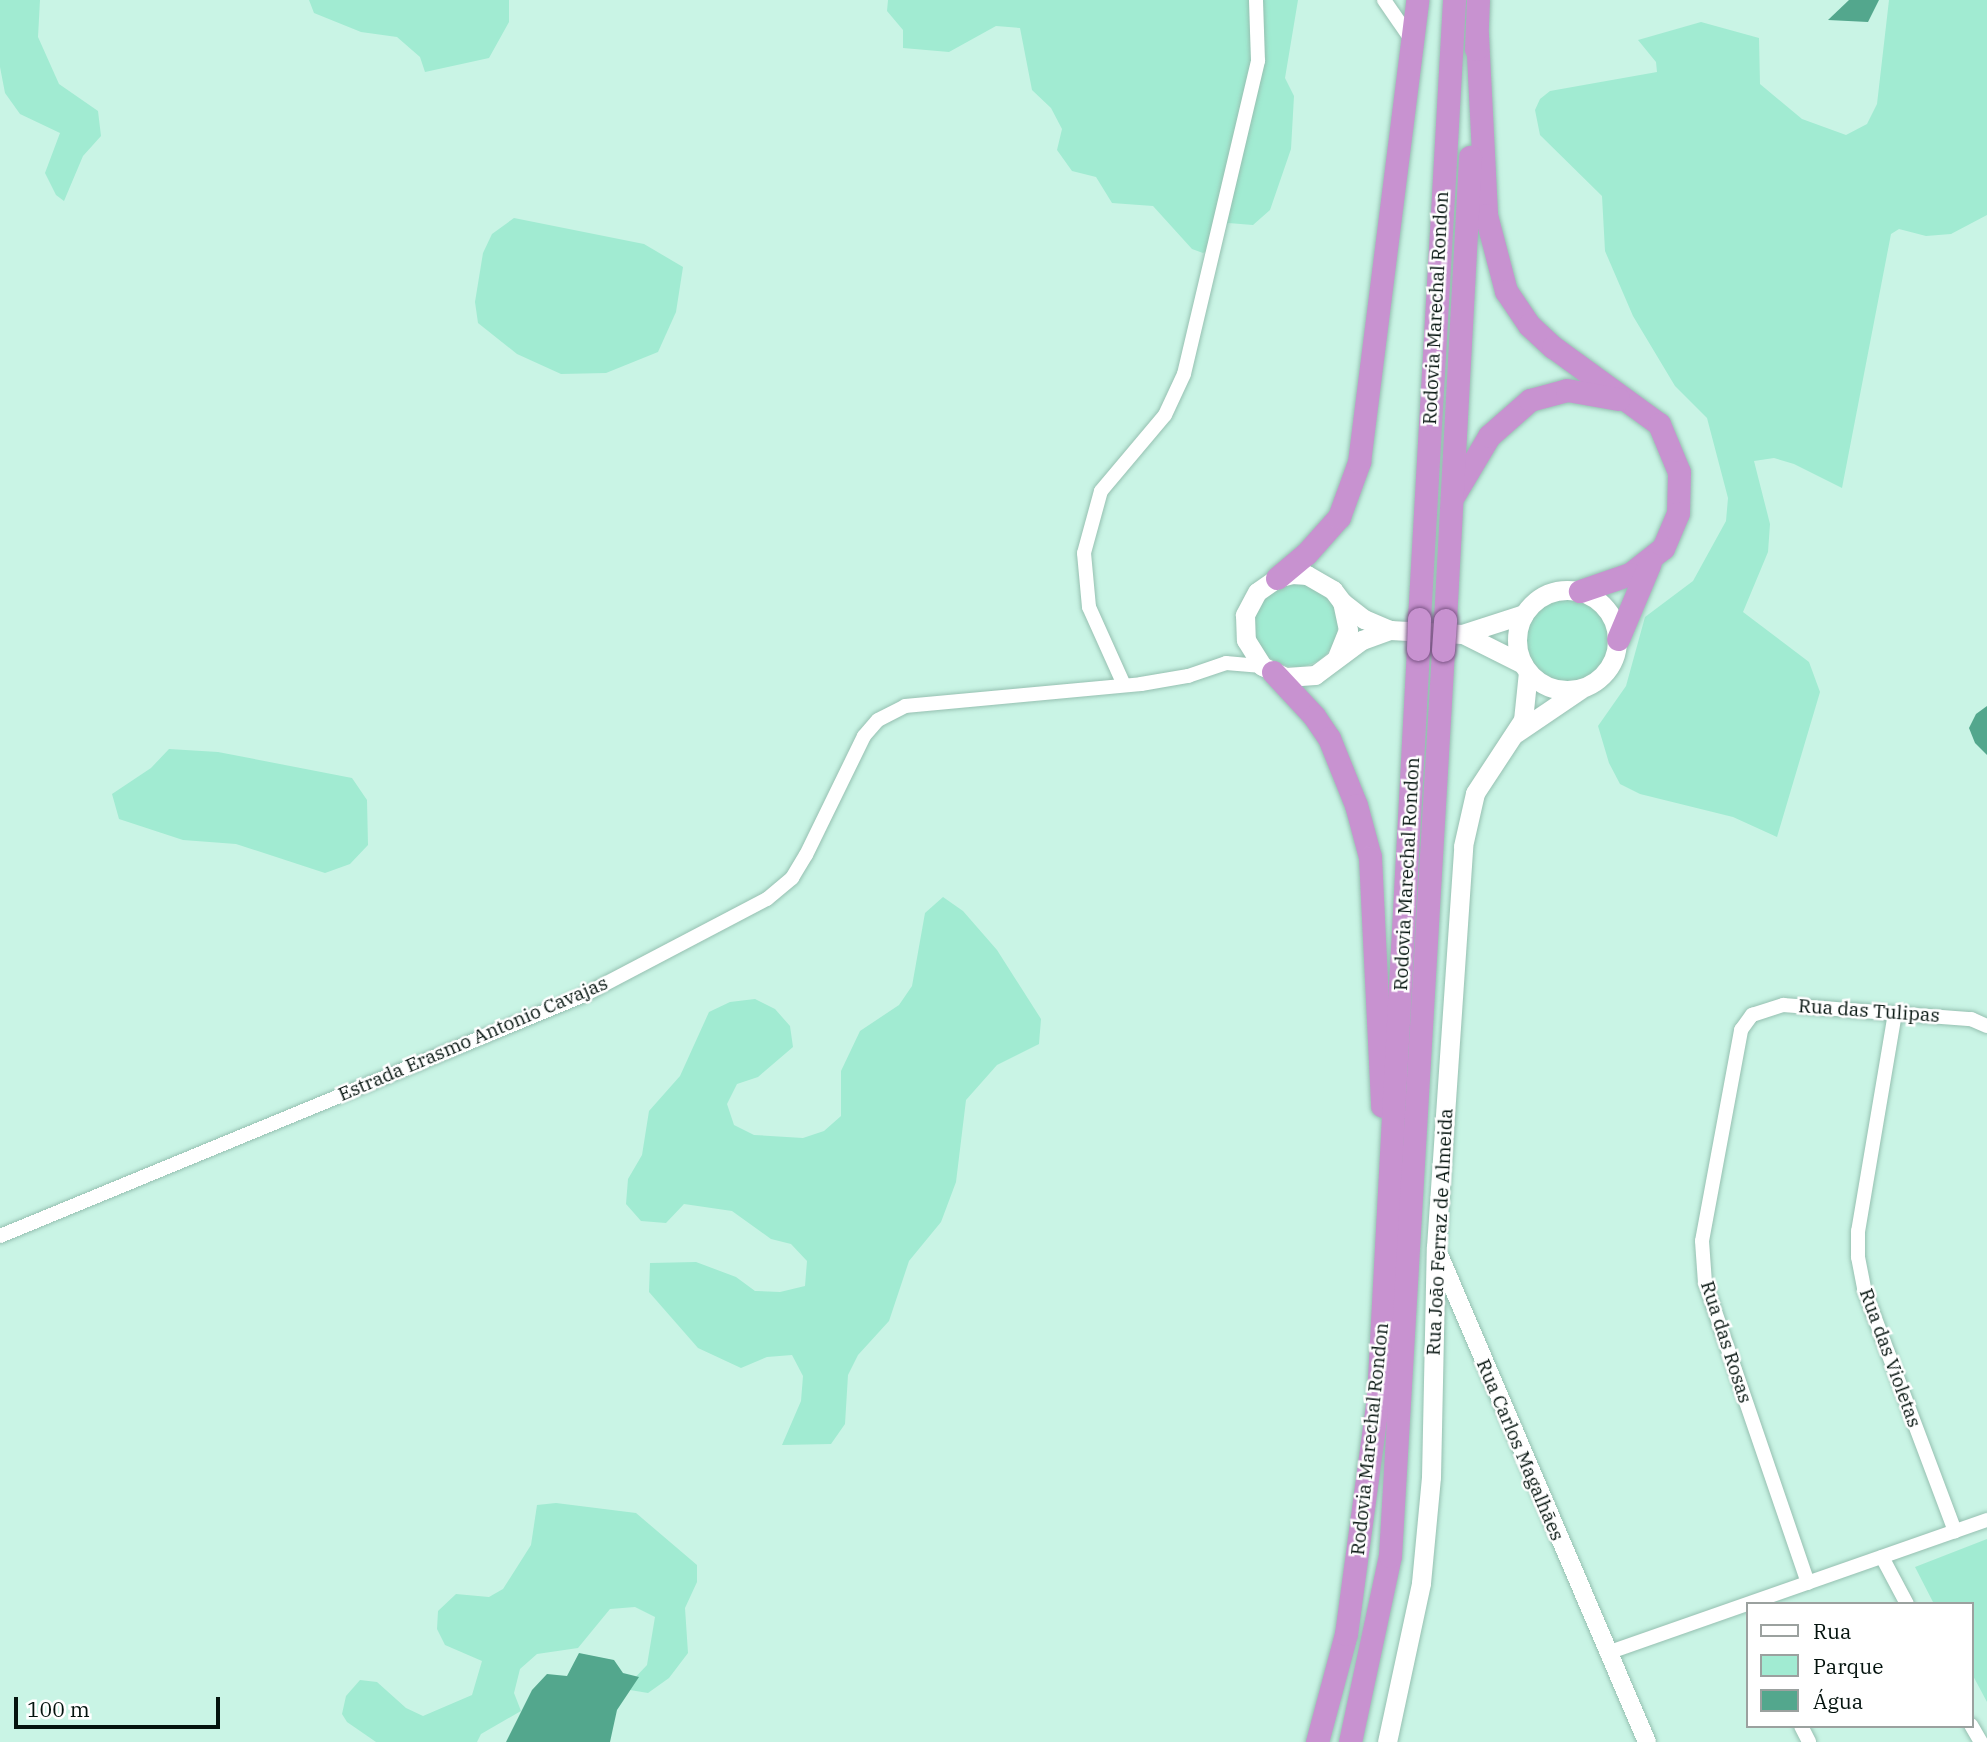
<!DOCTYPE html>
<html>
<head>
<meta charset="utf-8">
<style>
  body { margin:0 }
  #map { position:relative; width:1987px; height:1742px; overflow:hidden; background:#c9f4e5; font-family:"IBM Plex Serif",serif }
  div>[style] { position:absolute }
  .green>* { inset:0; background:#a1ebd2 }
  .round { border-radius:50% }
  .water>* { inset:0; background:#53a78d }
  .roads { filter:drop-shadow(0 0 2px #96c0b1) drop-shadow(0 0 2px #96c0b1) }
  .minor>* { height:14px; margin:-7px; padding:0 7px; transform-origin:7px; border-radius:7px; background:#fff }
  .tertiary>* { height:18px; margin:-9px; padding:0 9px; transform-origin:9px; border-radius:9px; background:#fff }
  .secondary>* { height:19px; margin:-9.5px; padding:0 9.5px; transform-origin:9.5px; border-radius:9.5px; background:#fff }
  .secondary>.ring { margin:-9.5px; padding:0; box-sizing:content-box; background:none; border:19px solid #fff; border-radius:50% }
  .trunk>* { height:23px; margin:-11.5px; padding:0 11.5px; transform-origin:11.5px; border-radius:11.5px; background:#c892d0 }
  .bridges { filter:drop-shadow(0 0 2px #7b5485) drop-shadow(0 0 2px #7b5485) }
  .trunk-bridge>* { height:23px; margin:-11.5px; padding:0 11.5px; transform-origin:11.5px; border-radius:11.5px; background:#c892d0 }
  span { translate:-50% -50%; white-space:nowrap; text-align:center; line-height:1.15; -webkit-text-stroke:5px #fff; paint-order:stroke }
  .street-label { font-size:19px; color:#04130e }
  .legend { position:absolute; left:1746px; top:1602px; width:228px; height:126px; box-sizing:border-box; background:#fff; border:2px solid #9ba19f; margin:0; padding:9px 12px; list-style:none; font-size:21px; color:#04130e }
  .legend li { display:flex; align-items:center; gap:14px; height:35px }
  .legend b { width:35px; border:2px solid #9ba19f }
  .scale { position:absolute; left:14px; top:1697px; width:206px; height:32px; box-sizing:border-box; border:4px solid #04130e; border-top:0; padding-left:9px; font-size:21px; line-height:24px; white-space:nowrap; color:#04130e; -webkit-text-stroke:5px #fff; paint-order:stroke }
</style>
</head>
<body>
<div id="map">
  <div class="green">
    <div style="clip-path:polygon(0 0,40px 0,38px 37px,59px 84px,98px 111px,101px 136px,83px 156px,64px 201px,56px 195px,45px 173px,60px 133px,20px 114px,5px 93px,0 67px)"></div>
    <div style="clip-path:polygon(309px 0,509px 0,509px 22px,489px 58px,425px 72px,420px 57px,397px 37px,361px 32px,314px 13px)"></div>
    <div style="clip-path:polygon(888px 0,1298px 0,1285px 78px,1294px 96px,1291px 149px,1270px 210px,1253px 225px,1228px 223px,1215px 248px,1203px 253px,1192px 249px,1153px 206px,1112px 203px,1096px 177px,1072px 171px,1057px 150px,1062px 129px,1051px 108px,1032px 90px,1020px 28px,996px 26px,949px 52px,903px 48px,903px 30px,887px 11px)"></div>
    <div style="clip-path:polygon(1889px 0,1987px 0,1987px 215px,1951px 234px,1926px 236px,1899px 229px,1891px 234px,1842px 488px,1794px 464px,1774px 458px,1754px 461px,1770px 524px,1768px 552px,1743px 612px,1809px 662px,1820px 692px,1777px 837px,1733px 817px,1640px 794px,1620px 784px,1609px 763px,1598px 726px,1626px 686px,1645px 617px,1693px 581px,1726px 521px,1728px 498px,1707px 418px,1675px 386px,1633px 316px,1605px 251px,1602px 196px,1540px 135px,1535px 110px,1540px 99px,1550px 91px,1657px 72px,1656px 62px,1638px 40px,1701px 22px,1759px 38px,1760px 84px,1802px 119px,1846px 135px,1867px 124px,1877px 104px)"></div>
    <div style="clip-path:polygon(514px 218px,644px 244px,683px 267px,676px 312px,658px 352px,606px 373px,561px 374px,517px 354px,478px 323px,475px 302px,483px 253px,492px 234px)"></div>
    <div class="round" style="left:1254px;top:583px;width:84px;height:84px"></div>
    <div class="round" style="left:1524px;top:598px;width:86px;height:86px"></div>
    <div style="clip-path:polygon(169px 749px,218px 752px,352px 778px,367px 800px,368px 845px,350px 864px,325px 873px,236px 844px,183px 840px,119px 819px,112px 794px,151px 768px)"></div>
    <div style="clip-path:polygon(943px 897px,963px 911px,997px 950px,1041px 1019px,1039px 1044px,997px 1065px,966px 1100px,956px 1182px,941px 1222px,909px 1261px,889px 1321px,858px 1355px,848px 1375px,845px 1424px,831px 1444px,782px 1445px,801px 1401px,803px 1376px,792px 1355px,767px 1357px,741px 1368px,698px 1348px,649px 1292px,650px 1263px,696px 1262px,736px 1277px,755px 1291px,780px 1292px,805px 1286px,807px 1261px,791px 1244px,771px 1239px,732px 1211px,684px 1204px,666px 1223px,641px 1221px,626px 1204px,628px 1179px,642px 1155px,649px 1111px,680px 1076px,709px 1012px,730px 1002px,755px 999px,775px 1009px,790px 1026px,793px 1047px,758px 1077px,737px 1084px,727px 1104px,734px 1125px,754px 1135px,803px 1138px,824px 1131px,841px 1116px,841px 1071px,860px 1031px,899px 1005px,912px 986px,925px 913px)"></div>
    <div style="clip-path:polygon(556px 1503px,636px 1513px,697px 1565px,697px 1582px,685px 1608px,688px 1653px,669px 1678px,648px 1693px,630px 1690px,629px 1684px,647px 1665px,655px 1617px,635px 1607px,610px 1609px,578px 1648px,537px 1654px,520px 1669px,514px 1693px,521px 1711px,481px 1734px,477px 1742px,376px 1742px,347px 1722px,342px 1714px,346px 1696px,360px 1680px,377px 1682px,406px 1708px,423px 1716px,472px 1695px,482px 1661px,445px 1645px,437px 1629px,438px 1611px,456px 1594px,489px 1597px,503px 1589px,531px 1545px,537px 1505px)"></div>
    <div style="clip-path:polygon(1987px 1539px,1987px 1702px,1971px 1672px,1971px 1604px,1934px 1604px,1915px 1567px)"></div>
  </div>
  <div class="water">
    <div style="clip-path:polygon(1849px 0,1879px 0,1868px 22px,1828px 20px)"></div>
    <div style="clip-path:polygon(1987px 706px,1987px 755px,1975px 743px,1969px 728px,1976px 714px)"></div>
    <div style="clip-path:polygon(579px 1653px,614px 1660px,623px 1673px,639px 1677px,617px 1710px,610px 1742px,506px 1742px,532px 1690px,547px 1674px,567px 1676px)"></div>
  </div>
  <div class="roads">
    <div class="minor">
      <div style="left:1384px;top:0;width:51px;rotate:55.4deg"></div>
      <div style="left:1124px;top:685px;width:85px;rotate:-114.2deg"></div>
      <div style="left:1089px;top:607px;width:54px;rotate:-95.3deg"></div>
      <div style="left:1084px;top:553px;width:64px;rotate:-74.7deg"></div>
      <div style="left:1101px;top:491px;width:99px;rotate:-49.9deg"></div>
      <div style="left:1165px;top:415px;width:45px;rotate:-65.1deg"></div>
      <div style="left:1184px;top:374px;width:322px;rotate:-76.7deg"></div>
      <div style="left:1258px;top:61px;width:61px;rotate:-91.9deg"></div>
      <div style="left:1895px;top:1013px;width:221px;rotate:99.6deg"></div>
      <div style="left:1858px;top:1231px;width:26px;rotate:90deg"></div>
      <div style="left:1858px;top:1257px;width:33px;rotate:79deg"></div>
      <div style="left:1864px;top:1289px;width:259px;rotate:69.4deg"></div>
      <div style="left:0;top:1236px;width:630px;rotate:-22.41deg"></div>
      <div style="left:582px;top:996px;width:209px;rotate:-27.7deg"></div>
      <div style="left:767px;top:899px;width:33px;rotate:-40deg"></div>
      <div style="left:792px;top:878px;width:27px;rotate:-59deg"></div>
      <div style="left:806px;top:855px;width:132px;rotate:-64deg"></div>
      <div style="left:864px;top:736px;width:21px;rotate:-49deg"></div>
      <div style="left:878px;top:720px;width:30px;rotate:-27deg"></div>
      <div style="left:905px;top:706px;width:237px;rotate:-5.3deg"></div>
      <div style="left:1141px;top:684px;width:48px;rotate:-9.7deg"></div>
      <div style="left:1188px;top:676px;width:40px;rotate:-18.9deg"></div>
      <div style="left:1226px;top:663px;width:36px;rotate:5deg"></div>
      <div style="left:1882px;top:1557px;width:53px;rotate:62deg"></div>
      <div style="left:1808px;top:1583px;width:317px;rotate:-108.9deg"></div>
      <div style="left:1705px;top:1283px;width:42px;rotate:-94.1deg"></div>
      <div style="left:1702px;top:1241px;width:215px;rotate:-79.5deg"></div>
      <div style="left:1741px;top:1030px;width:19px;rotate:-54deg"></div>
      <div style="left:1752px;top:1015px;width:33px;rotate:-18deg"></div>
      <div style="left:1783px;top:1005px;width:189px;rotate:4.3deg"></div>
      <div style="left:1971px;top:1019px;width:17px;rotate:24deg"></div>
      <div style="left:1607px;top:1653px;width:403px;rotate:-19.3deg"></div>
      <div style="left:1971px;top:1725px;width:20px;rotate:60deg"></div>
      <div style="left:1801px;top:1726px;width:18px;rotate:63deg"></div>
    </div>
    <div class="tertiary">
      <div style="left:1437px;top:1250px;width:535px;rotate:66.89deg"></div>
    </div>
    <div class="secondary">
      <div class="ring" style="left:1517px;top:590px;width:81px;height:81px"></div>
      <div style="left:1342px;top:602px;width:28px;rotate:38deg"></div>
      <div style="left:1364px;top:619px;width:28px;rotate:23deg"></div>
      <div style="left:1390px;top:630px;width:72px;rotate:3.2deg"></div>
      <div style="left:1462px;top:634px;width:65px;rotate:-17.9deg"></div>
      <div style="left:1463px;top:634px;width:67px;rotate:26.6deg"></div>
      <div style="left:1337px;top:657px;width:29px;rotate:-68deg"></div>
      <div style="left:1348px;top:630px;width:29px;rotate:-102deg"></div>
      <div style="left:1342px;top:602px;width:15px;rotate:-127deg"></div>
      <div style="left:1333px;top:590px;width:30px;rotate:-150deg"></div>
      <div style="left:1307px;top:575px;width:15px;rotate:-176deg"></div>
      <div style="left:1292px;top:574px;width:16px;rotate:165deg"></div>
      <div style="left:1277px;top:578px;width:24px;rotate:145deg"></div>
      <div style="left:1257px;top:592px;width:26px;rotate:118deg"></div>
      <div style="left:1245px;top:615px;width:25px;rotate:88deg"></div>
      <div style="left:1246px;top:640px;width:31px;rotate:58deg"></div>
      <div style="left:1262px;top:666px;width:26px;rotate:25deg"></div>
      <div style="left:1286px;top:677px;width:29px;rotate:-4deg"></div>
      <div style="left:1315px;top:675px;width:59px;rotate:-36.7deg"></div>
      <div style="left:1362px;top:640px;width:30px;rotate:-20deg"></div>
      <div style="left:1516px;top:733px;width:78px;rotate:-34.1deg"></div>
      <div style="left:1387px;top:1742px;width:163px;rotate:-77.9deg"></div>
      <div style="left:1421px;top:1583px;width:106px;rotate:-84.6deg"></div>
      <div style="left:1431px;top:1477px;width:230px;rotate:-88.8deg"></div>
      <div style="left:1436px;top:1247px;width:402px;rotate:-86.1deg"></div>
      <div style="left:1463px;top:846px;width:54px;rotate:-77.2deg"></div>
      <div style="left:1475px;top:793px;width:87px;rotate:-56.7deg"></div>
      <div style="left:1523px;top:720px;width:48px;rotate:-84.1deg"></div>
    </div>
    <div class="trunk">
      <div style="left:1477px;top:35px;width:180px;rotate:87.1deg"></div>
      <div style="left:1486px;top:215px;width:79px;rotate:75.3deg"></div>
      <div style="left:1506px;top:291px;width:41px;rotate:55.9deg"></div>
      <div style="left:1529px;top:325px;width:33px;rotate:43deg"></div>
      <div style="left:1553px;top:347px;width:131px;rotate:36deg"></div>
      <div style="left:1659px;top:424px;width:52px;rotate:67.4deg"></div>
      <div style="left:1679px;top:472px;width:41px;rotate:91.4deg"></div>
      <div style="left:1678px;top:513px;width:38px;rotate:113deg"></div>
      <div style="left:1663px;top:548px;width:42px;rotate:141.8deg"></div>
      <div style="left:1630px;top:574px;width:53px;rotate:161.2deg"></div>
      <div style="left:1476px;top:49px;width:49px;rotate:-87.7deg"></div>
      <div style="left:1454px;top:495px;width:69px;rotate:-59.3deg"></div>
      <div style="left:1489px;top:436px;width:55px;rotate:-41.3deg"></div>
      <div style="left:1530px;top:400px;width:38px;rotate:-15deg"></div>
      <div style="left:1567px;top:390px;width:52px;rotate:10deg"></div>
      <div style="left:1277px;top:578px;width:38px;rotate:-40deg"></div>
      <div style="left:1306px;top:554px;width:50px;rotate:-48.3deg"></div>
      <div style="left:1339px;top:517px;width:59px;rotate:-70deg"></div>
      <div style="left:1359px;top:462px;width:466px;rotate:-82.8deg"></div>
      <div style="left:1419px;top:619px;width:620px;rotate:-86.76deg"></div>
      <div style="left:1445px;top:620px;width:464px;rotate:-86.9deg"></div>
      <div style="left:1618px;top:639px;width:82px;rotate:-67.2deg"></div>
      <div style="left:1273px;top:672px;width:60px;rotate:47deg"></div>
      <div style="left:1314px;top:716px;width:27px;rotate:56deg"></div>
      <div style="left:1329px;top:738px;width:72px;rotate:68.1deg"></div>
      <div style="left:1356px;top:805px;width:54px;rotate:74.9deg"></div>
      <div style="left:1370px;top:857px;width:249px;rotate:87.2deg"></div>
      <div style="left:1317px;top:1742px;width:112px;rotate:-75deg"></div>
      <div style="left:1346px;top:1634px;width:239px;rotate:-82.3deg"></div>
      <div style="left:1378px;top:1397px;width:749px;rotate:-86.94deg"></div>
      <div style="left:1350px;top:1742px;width:190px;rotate:-77.9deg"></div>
      <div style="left:1390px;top:1556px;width:908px;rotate:-86.65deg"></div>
    </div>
  </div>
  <div class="bridges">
    <div class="trunk-bridge">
      <div style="left:1418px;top:649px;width:30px;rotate:-88deg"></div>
      <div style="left:1443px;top:650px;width:30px;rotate:-86deg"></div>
    </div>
  </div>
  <div class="street-label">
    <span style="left:1436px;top:308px;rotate:-87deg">Rodovia Marechal Rondon</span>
    <span style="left:1407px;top:874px;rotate:-87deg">Rodovia Marechal Rondon</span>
    <span style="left:1869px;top:1011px;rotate:4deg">Rua das Tulipas</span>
    <span style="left:473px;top:1039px;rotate:-23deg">Estrada Erasmo Antonio Cavajas</span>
    <span style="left:1440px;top:1232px;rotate:-87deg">Rua João Ferraz de Almeida</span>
    <span style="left:1726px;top:1342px;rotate:72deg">Rua das Rosas</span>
    <span style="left:1890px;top:1358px;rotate:70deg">Rua das Violetas</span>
    <span style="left:1370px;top:1439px;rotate:-84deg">Rodovia Marechal Rondon</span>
    <span style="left:1520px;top:1450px;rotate:67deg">Rua Carlos Magalhães</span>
  </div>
  <ul class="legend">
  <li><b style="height:9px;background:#fff"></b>Rua</li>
  <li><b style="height:19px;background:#a1ebd2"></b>Parque</li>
  <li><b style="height:19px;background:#53a78d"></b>Água</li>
  </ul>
  <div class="scale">100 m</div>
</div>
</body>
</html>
